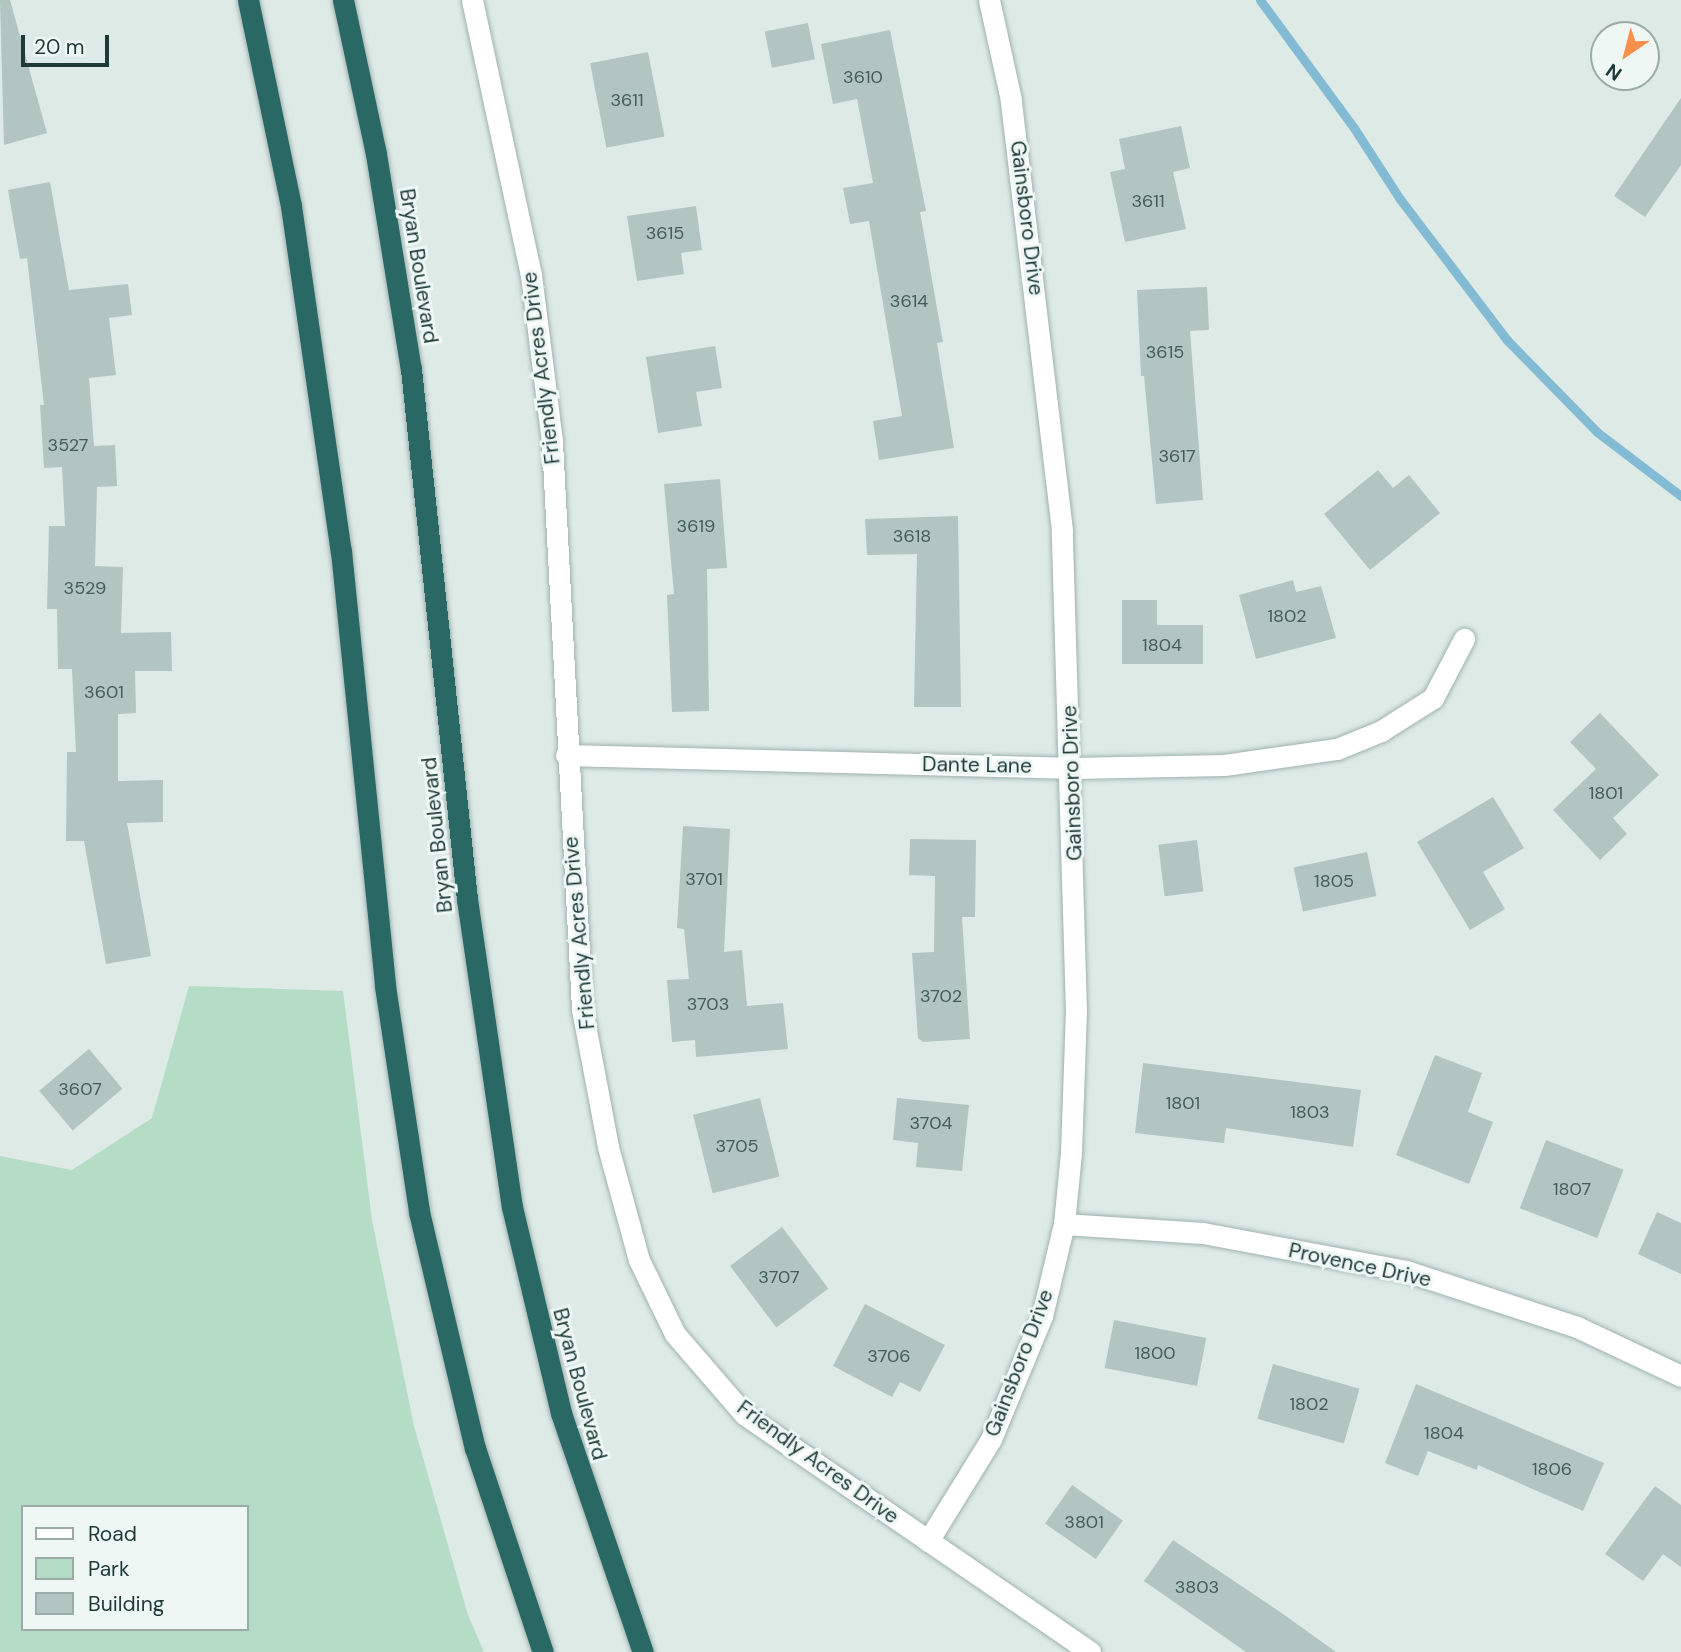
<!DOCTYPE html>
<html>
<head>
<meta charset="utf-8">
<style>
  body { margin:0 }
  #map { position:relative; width:1681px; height:1652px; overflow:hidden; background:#ddeae6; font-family:"DM Sans",sans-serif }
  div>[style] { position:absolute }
  .green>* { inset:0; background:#b5ddc5 }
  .stream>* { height:9px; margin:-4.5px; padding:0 4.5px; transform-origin:4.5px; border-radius:4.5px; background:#82bbd3 }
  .building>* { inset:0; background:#b3c5c0; transform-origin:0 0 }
  .roads { filter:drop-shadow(0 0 2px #a0b2ae) drop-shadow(0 0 2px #a0b2ae) }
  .minor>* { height:21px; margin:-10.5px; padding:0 10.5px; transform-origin:10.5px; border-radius:10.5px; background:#fff }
  .highway>* { height:21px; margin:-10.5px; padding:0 10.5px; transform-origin:10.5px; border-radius:10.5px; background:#296864 }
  span { translate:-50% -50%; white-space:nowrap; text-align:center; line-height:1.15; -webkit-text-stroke:6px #eef7f4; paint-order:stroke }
  .number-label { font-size:18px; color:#435d59 }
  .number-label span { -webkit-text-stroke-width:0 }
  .street-label { font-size:21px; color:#1e3a37 }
  .legend { position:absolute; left:21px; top:1505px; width:228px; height:126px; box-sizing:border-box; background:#eef7f4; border:2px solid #9baba8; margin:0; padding:9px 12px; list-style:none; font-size:21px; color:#1e3a37 }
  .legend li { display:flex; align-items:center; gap:14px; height:35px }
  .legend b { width:35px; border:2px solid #9baba8 }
  .north { position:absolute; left:1590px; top:21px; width:70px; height:70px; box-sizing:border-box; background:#eef7f4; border:2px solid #9baba8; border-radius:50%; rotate:215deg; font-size:19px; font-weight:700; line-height:28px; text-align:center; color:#1e3a37 }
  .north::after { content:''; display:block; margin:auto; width:24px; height:32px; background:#f98f4d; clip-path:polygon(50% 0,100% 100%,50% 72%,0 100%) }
  .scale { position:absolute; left:21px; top:35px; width:88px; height:32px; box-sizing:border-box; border:4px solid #1e3a37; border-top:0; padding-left:9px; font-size:21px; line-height:24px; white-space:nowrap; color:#1e3a37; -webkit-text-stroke:5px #eef7f4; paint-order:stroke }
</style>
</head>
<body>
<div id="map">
  <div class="green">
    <div style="clip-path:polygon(evenodd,189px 986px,343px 991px,372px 1220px,414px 1426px,468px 1615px,484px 1652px,0 1652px,0 1156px,72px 1170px,152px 1118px,189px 986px,23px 1507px,247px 1507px,247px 1629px,23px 1629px,23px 1507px)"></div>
  </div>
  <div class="stream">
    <div style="left:1260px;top:0;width:159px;rotate:53.7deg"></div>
    <div style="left:1354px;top:128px;width:85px;rotate:57.1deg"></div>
    <div style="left:1400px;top:199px;width:177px;rotate:52.8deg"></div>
    <div style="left:1507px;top:340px;width:129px;rotate:45.6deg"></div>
    <div style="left:1597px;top:432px;width:106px;rotate:37.3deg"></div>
  </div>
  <div class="building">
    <div style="clip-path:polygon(0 0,10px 0,47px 133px,4px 145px)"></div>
    <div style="left:808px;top:23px;width:37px;height:44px;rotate:79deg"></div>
    <div style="clip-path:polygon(890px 30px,926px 211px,920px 212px,943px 342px,937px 343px,954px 448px,879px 460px,873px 421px,902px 416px,869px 221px,850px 224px,843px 188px,873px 183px,857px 99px,833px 104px,821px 44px)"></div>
    <div style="left:648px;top:52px;width:86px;height:59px;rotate:79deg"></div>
    <div style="clip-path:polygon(1681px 98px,1681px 165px,1645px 217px,1614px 196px)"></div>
    <div style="clip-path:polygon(1181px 126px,1190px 168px,1173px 172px,1186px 229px,1125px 242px,1110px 172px,1125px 169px,1119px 139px)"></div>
    <div style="clip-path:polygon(50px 182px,69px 290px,128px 284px,132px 315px,109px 318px,116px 375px,89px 378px,94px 446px,115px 445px,117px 486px,97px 487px,95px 566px,123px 567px,121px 633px,171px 632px,172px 671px,135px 671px,136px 713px,118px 714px,118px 781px,163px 780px,163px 822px,127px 823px,151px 956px,106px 964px,84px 841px,66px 841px,67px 752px,76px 752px,72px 669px,58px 669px,57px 609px,47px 609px,49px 526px,65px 526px,62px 467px,44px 468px,40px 405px,44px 405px,27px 258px,20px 259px,8px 190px)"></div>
    <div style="clip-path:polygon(696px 206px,702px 250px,681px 253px,684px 274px,637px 281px,627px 216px)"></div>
    <div style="clip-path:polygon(1207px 287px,1209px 330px,1190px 331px,1203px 500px,1156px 504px,1144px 376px,1141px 376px,1137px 290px)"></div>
    <div style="clip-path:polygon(715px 346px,722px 388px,696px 392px,702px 426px,658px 433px,646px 357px)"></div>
    <div style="clip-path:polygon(1378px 470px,1393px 488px,1409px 475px,1440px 513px,1370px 570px,1324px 514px)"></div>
    <div style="clip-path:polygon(720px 479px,727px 568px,707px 569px,709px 711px,672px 712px,667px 595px,674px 594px,664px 484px)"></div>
    <div style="clip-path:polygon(958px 516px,961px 707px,914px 707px,917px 554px,867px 555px,865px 519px)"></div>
    <div style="clip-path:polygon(1293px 580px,1296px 592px,1321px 586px,1336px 638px,1256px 659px,1239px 595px)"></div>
    <div style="clip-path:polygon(1122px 600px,1157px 600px,1157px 625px,1203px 625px,1203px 664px,1122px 664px)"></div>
    <div style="clip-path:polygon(1600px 713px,1659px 775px,1613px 818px,1627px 834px,1600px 860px,1553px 810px,1596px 769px,1570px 742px)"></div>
    <div style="clip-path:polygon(1493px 797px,1524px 848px,1483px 872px,1505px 909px,1470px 930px,1417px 842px)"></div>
    <div style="clip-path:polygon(683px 826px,730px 829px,724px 952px,742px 950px,747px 1006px,783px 1003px,788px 1049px,696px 1057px,695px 1040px,672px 1042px,667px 980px,689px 979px,684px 929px,677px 928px)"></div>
    <div style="clip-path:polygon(910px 839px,976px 840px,975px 917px,962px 917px,970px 1039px,923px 1042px,918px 1038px,912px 953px,934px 952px,935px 876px,909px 875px)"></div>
    <div style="left:1197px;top:840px;width:52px;height:39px;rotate:83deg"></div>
    <div style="left:1367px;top:852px;width:45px;height:75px;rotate:78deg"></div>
    <div style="left:89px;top:1049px;width:52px;height:65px;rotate:50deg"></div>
    <div style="clip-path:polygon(1435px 1055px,1482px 1073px,1468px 1112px,1493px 1122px,1469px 1184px,1396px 1155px)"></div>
    <div style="clip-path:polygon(1143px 1063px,1361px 1090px,1353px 1147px,1226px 1128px,1224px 1143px,1135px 1133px)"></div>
    <div style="left:760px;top:1098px;width:81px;height:69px;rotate:76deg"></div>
    <div style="clip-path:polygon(897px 1098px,969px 1105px,962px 1171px,916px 1167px,918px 1143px,893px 1140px)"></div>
    <div style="left:1546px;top:1140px;width:83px;height:73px;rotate:21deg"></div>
    <div style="clip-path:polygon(1657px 1212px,1681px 1223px,1681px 1274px,1638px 1254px)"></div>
    <div style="left:782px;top:1227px;width:77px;height:65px;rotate:53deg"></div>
    <div style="clip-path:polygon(865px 1304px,945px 1345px,920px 1392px,900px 1382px,892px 1397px,833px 1366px)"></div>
    <div style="left:1114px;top:1320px;width:94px;height:49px;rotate:11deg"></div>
    <div style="left:1273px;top:1364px;width:90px;height:57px;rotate:16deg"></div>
    <div style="clip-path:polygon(1416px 1384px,1604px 1463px,1583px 1511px,1478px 1465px,1477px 1470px,1428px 1451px,1418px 1476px,1385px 1463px)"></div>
    <div style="left:1072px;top:1485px;width:62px;height:47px;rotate:35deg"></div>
    <div style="clip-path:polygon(1655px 1486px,1681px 1505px,1681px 1567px,1663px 1554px,1643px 1581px,1605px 1554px)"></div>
    <div style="clip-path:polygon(1173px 1540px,1283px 1614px,1336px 1652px,1246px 1652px,1144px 1581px)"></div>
  </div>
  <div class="roads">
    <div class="minor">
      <div style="left:472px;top:0;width:281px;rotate:77.9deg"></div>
      <div style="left:531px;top:275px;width:168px;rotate:82.8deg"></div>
      <div style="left:552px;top:442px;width:568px;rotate:86.97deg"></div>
      <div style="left:582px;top:1009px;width:140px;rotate:79.3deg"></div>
      <div style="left:608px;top:1147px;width:117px;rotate:74.7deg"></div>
      <div style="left:639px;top:1260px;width:82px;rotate:64.1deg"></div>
      <div style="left:675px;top:1334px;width:106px;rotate:49.2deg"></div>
      <div style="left:744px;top:1414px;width:420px;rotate:34.5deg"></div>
      <div style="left:566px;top:755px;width:506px;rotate:1.47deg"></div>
      <div style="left:1072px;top:768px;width:152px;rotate:-1.1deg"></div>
      <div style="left:1224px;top:765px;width:114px;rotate:-8.1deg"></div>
      <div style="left:1337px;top:749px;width:48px;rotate:-22.2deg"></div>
      <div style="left:1381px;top:731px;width:62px;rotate:-32.4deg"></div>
      <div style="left:1433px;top:698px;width:67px;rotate:-62.3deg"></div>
      <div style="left:1064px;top:1224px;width:139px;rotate:3.7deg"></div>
      <div style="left:1203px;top:1233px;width:207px;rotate:10.6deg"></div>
      <div style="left:1406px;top:1271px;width:180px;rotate:18.1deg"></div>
      <div style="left:1577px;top:1327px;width:115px;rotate:25.2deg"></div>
      <div style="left:928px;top:1541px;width:120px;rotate:-58.3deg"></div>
      <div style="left:991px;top:1439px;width:133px;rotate:-67.5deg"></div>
      <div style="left:1042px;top:1316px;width:95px;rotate:-76.6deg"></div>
      <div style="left:1064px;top:1224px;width:71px;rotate:-84.4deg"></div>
      <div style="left:1071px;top:1153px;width:141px;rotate:-88deg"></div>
      <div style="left:1076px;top:1012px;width:482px;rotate:-91.7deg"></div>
      <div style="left:1062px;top:530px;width:433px;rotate:-96.8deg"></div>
      <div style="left:1011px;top:100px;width:102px;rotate:-102.4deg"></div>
    </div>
    <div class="highway">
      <div style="left:248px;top:0;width:210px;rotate:78.2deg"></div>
      <div style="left:291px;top:206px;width:349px;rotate:81.8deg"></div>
      <div style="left:341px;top:551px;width:437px;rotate:84.2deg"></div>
      <div style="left:385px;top:986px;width:229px;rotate:81.4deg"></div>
      <div style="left:419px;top:1212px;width:243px;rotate:76.7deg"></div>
      <div style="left:475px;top:1448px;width:215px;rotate:71.6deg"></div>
      <div style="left:343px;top:0;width:157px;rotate:77.9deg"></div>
      <div style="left:376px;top:154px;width:218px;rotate:80.8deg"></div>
      <div style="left:411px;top:369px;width:533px;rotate:83.97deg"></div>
      <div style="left:467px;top:899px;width:311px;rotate:81.7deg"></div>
      <div style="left:512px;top:1207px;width:212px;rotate:76.6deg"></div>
      <div style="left:561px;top:1413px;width:253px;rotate:71.1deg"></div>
    </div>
  </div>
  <div class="number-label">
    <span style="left:863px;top:77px">3610</span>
    <span style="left:627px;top:100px">3611</span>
    <span style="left:1148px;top:201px">3611</span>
    <span style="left:665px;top:233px">3615</span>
    <span style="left:909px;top:301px">3614</span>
    <span style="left:1165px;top:352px">3615</span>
    <span style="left:68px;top:445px">3527</span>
    <span style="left:1177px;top:456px">3617</span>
    <span style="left:696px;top:526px">3619</span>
    <span style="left:912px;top:536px">3618</span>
    <span style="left:85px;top:588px">3529</span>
    <span style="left:1287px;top:616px">1802</span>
    <span style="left:1162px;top:645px">1804</span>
    <span style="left:104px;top:692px">3601</span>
    <span style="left:1606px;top:793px">1801</span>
    <span style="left:704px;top:879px">3701</span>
    <span style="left:1334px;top:881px">1805</span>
    <span style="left:941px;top:996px">3702</span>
    <span style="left:708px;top:1004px">3703</span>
    <span style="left:80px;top:1089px">3607</span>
    <span style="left:1183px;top:1103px">1801</span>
    <span style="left:1310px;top:1112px">1803</span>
    <span style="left:931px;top:1123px">3704</span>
    <span style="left:737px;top:1146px">3705</span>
    <span style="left:1572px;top:1189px">1807</span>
    <span style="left:779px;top:1277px">3707</span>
    <span style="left:1155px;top:1353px">1800</span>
    <span style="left:889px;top:1356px">3706</span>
    <span style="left:1309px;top:1404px">1802</span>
    <span style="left:1444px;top:1433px">1804</span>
    <span style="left:1552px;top:1469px">1806</span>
    <span style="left:1084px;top:1522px">3801</span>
    <span style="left:1197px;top:1587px">3803</span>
  </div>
  <div class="street-label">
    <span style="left:1027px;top:218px;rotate:83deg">Gainsboro Drive</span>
    <span style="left:419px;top:266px;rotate:81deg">Bryan Boulevard</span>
    <span style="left:541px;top:368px;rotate:-97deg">Friendly Acres Drive</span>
    <span style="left:977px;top:765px;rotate:1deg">Dante Lane</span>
    <span style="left:1072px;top:783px;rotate:-92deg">Gainsboro Drive</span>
    <span style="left:437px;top:835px;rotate:-96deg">Bryan Boulevard</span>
    <span style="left:579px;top:933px;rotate:-95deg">Friendly Acres Drive</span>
    <span style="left:1360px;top:1265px;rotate:12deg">Provence Drive</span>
    <span style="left:1019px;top:1363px;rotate:-69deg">Gainsboro Drive</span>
    <span style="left:580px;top:1384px;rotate:75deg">Bryan Boulevard</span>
    <span style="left:818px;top:1462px;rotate:36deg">Friendly Acres Drive</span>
  </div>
  <ul class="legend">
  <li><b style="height:9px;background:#fff"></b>Road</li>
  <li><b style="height:19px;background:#b5ddc5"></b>Park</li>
  <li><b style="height:19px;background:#b3c5c0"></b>Building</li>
  </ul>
  <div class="north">N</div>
  <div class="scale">20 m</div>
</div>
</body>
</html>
